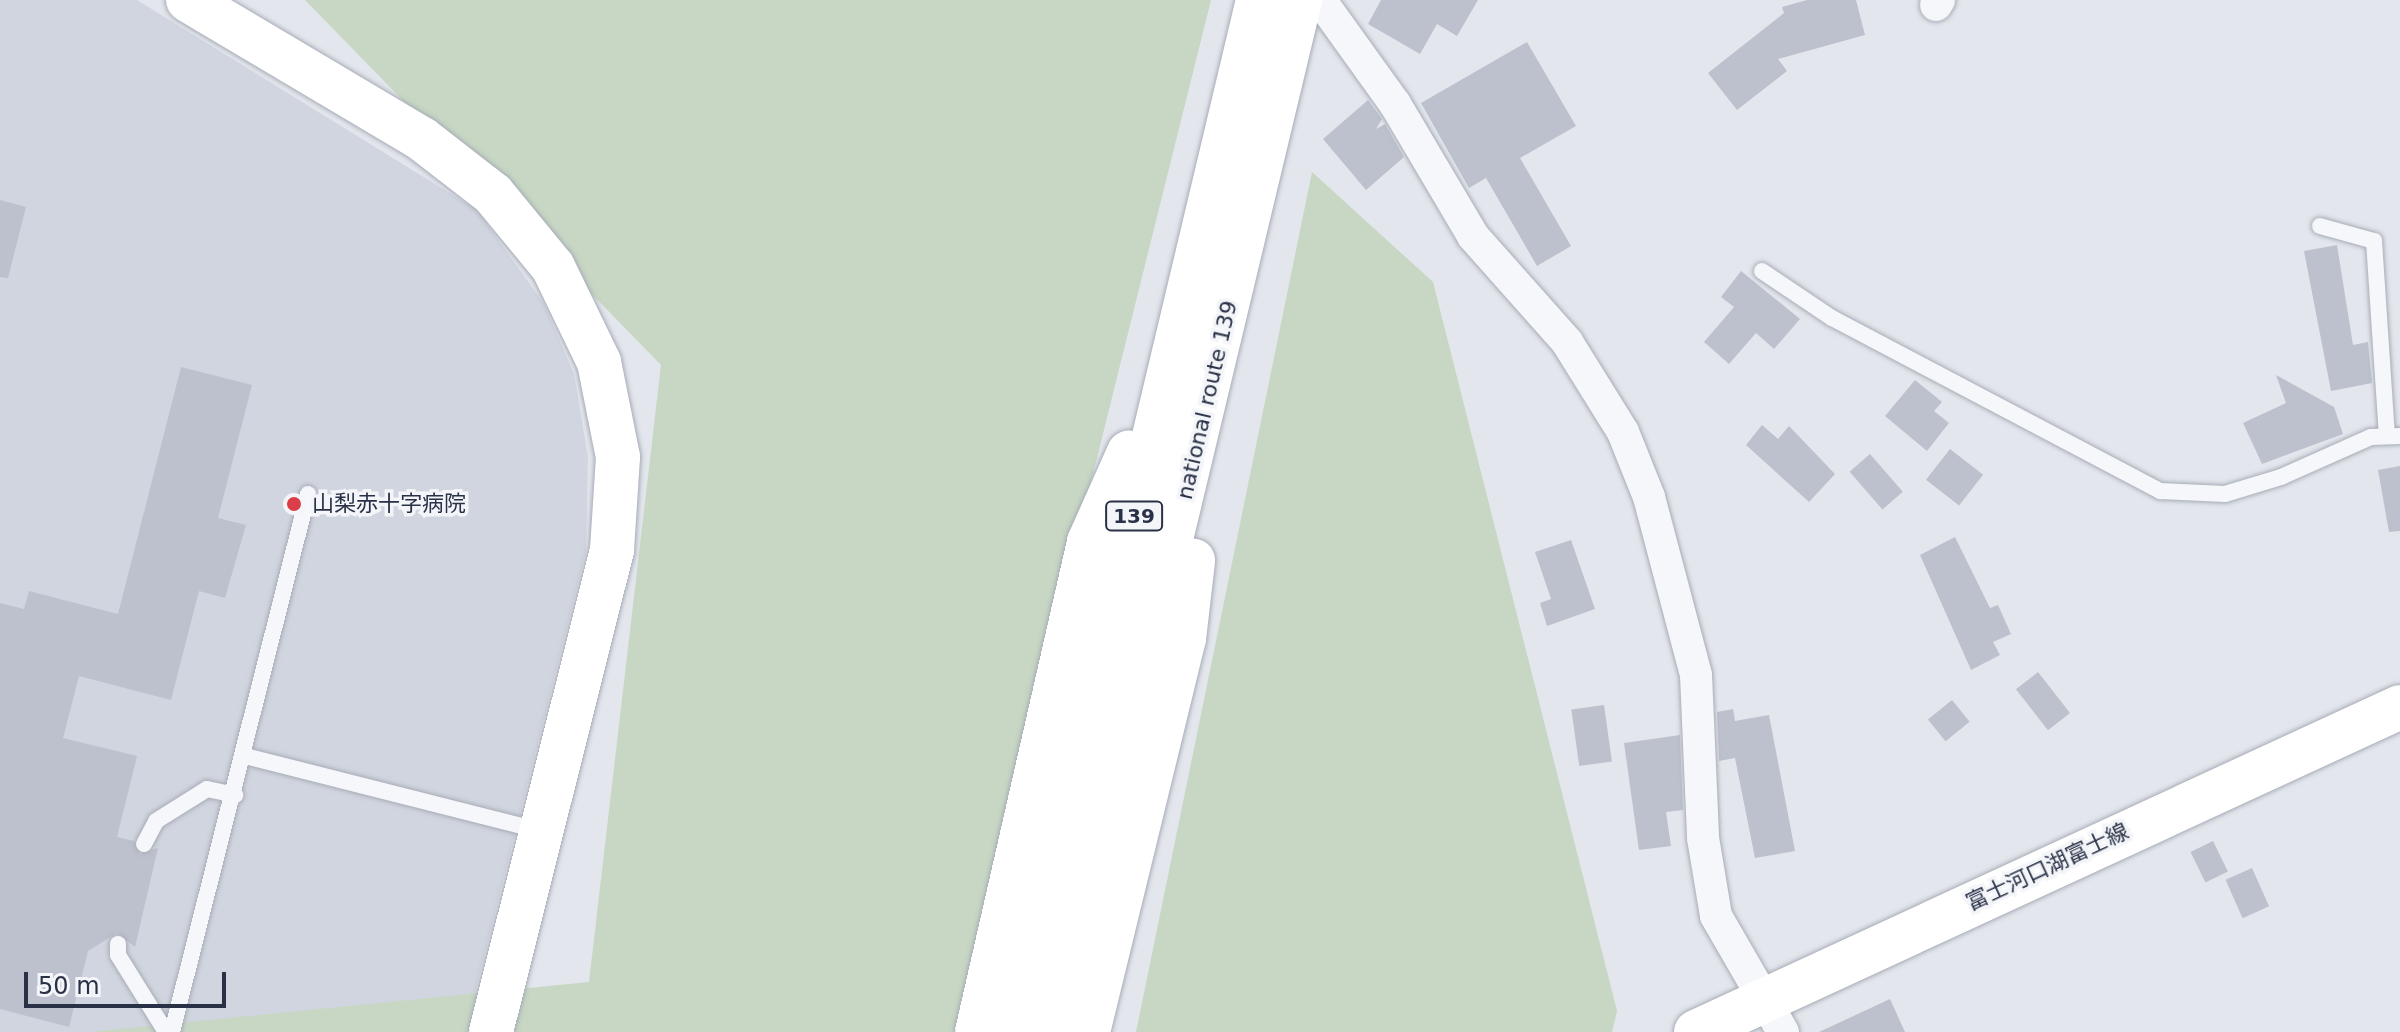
<!DOCTYPE html>
<html>
<head>
<meta charset="utf-8">
<style>
  body { margin:0 }
  #map { position:relative; width:2400px; height:1032px; overflow:hidden; background:#e3e6ec; font-family:"DejaVu Sans","Noto Sans JP",sans-serif }
  div>[style] { position:absolute }
  .built>* { inset:0; background:#d1d5df }
  .green>* { inset:0; background:#c7d7c3 }
  .building>* { inset:0; background:#bdc1cd; transform-origin:0 0 }
  .roads { filter:drop-shadow(0 0 2px #a7acb7) drop-shadow(0 0 2px #a7acb7) }
  .lane>* { height:16px; margin:-8px; padding:0 8px; transform-origin:8px; border-radius:8px; background:#f6f7fa }
  .street>* { height:32px; margin:-16px; padding:0 16px; transform-origin:16px; border-radius:16px; background:#f6f7fa }
  .secondary>* { height:44px; margin:-22px; padding:0 22px; transform-origin:22px; border-radius:22px; background:#fff }
  .highway>* { height:44px; margin:-22px; padding:0 22px; transform-origin:22px; border-radius:22px; background:#fff }
  .dots>* { width:22px; height:22px; translate:-50% -50%; box-sizing:border-box; border:4px solid #f3f5f9; border-radius:50% }
  span { translate:-50% -50%; white-space:nowrap; text-align:center; line-height:1.15; -webkit-text-stroke:7px #f3f5f9; paint-order:stroke }
  .shield-label span { padding:2px 6px; background:#f3f5f9; border:2px solid; border-radius:6px; -webkit-text-stroke-width:0 }
  .shield-label { font-size:20px; color:#293146; font-weight:700 }
  .street-label { font-size:22px; color:#293146 }
  .poi-label { font-size:22px; color:#293146 }
  .left { translate:0 -50%; text-align:left }
  .scale { position:absolute; left:24px; top:972px; width:202px; height:36px; box-sizing:border-box; border:4px solid #293146; border-top:0; padding-left:10px; font-size:24px; line-height:28px; white-space:nowrap; color:#293146; -webkit-text-stroke:6px #f3f5f9; paint-order:stroke }
</style>
</head>
<body>
<div id="map">
  <div class="built">
    <div style="clip-path:polygon(0 0,137px 0,477px 210px,544px 304px,574px 374px,588px 457px,586px 551px,465px 1032px,0 1032px)"></div>
  </div>
  <div class="green">
    <div style="clip-path:polygon(305px 0,1211px 0,954px 1032px,90px 1032px,589px 982px,661px 365px)"></div>
    <div style="clip-path:polygon(1312px 172px,1433px 282px,1617px 1011px,1612px 1032px,1136px 1032px)"></div>
  </div>
  <div class="building">
    <div style="clip-path:polygon(1381px 0,1478px 0,1457px 36px,1437px 24px,1420px 54px,1368px 24px)"></div>
    <div style="clip-path:polygon(1807px 0,1856px 0,1865px 35px,1778px 59px,1787px 71px,1737px 110px,1708px 73px,1784px 13px,1782px 7px)"></div>
    <div style="clip-path:polygon(1527px 42px,1576px 126px,1520px 158px,1571px 246px,1537px 266px,1486px 178px,1469px 188px,1421px 103px)"></div>
    <div style="clip-path:polygon(1368px 100px,1382px 119px,1376px 129px,1385px 124px,1404px 157px,1366px 190px,1323px 139px)"></div>
    <div style="clip-path:polygon(0 200px,26px 207px,8px 278px,0 277px)"></div>
    <div style="clip-path:polygon(2337px 245px,2353px 345px,2368px 342px,2372px 383px,2331px 391px,2304px 251px)"></div>
    <div style="clip-path:polygon(1741px 271px,1800px 319px,1774px 349px,1756px 333px,1729px 364px,1704px 342px,1734px 307px,1721px 297px)"></div>
    <div style="clip-path:polygon(181px 367px,252px 385px,218px 518px,246px 525px,225px 598px,199px 591px,171px 700px,79px 676px,63px 738px,137px 756px,117px 837px,134px 841px,140px 854px,158px 848px,135px 947px,117px 933px,88px 951px,69px 1027px,0 1009px,0 603px,24px 609px,29px 591px,118px 614px)"></div>
    <div style="clip-path:polygon(2276px 375px,2334px 407px,2343px 434px,2262px 464px,2243px 423px,2286px 403px)"></div>
    <div style="clip-path:polygon(1915px 380px,1942px 402px,1934px 411px,1949px 423px,1927px 451px,1885px 416px)"></div>
    <div style="clip-path:polygon(1762px 425px,1778px 439px,1789px 426px,1835px 474px,1809px 502px,1746px 445px)"></div>
    <div style="left:1950px;top:449px;width:42px;height:39px;rotate:38deg"></div>
    <div style="left:1870px;top:454px;width:50px;height:27px;rotate:49deg"></div>
    <div style="clip-path:polygon(2400px 466px,2400px 531px,2389px 532px,2378px 470px)"></div>
    <div style="clip-path:polygon(1955px 537px,1990px 608px,1998px 605px,2011px 634px,1993px 642px,2000px 655px,1971px 670px,1920px 555px)"></div>
    <div style="clip-path:polygon(1571px 540px,1595px 609px,1547px 626px,1540px 603px,1551px 599px,1535px 552px)"></div>
    <div style="left:2038px;top:672px;width:52px;height:28px;rotate:52deg"></div>
    <div style="left:1952px;top:700px;width:28px;height:31px;rotate:51deg"></div>
    <div style="left:1604px;top:705px;width:57px;height:33px;rotate:82deg"></div>
    <div style="clip-path:polygon(1733px 709px,1735px 721px,1769px 715px,1795px 851px,1755px 858px,1735px 758px,1719px 761px,1717px 712px)"></div>
    <div style="clip-path:polygon(1680px 735px,1683px 810px,1666px 812px,1671px 846px,1639px 850px,1624px 743px)"></div>
    <div style="left:2213px;top:841px;width:34px;height:25px;rotate:64deg"></div>
    <div style="left:2252px;top:868px;width:42px;height:29px;rotate:66deg"></div>
    <div style="clip-path:polygon(1890px 999px,1905px 1032px,1819px 1032px)"></div>
  </div>
  <div class="roads">
    <div class="lane">
      <div style="left:2320px;top:226px;width:56px;rotate:15.5deg"></div>
      <div style="left:2374px;top:241px;width:194px;rotate:86.2deg"></div>
      <div style="left:1762px;top:271px;width:84px;rotate:33.9deg"></div>
      <div style="left:1832px;top:318px;width:371px;rotate:27.8deg"></div>
      <div style="left:2160px;top:491px;width:65px;rotate:2.6deg"></div>
      <div style="left:2225px;top:494px;width:59px;rotate:-16.9deg"></div>
      <div style="left:2281px;top:477px;width:98px;rotate:-24deg"></div>
      <div style="left:2371px;top:437px;width:29px;rotate:-2deg"></div>
      <div style="left:245px;top:756px;width:305px;rotate:14.2deg"></div>
      <div style="left:144px;top:844px;width:26px;rotate:-62deg"></div>
      <div style="left:156px;top:821px;width:60px;rotate:-32.1deg"></div>
      <div style="left:207px;top:789px;width:29px;rotate:12deg"></div>
      <div style="left:118px;top:944px;width:11px;rotate:90deg"></div>
      <div style="left:118px;top:955px;width:91px;rotate:58.1deg"></div>
      <div style="left:172px;top:1032px;width:555px;rotate:-75.81deg"></div>
    </div>
    <div class="street">
      <div style="left:1936px;top:5px;width:6px;rotate:-59deg"></div>
      <div style="left:1326px;top:8px;width:118px;rotate:54.3deg"></div>
      <div style="left:1395px;top:104px;width:153px;rotate:59.4deg"></div>
      <div style="left:1473px;top:236px;width:142px;rotate:48.4deg"></div>
      <div style="left:1567px;top:342px;width:106px;rotate:58.1deg"></div>
      <div style="left:1623px;top:432px;width:70px;rotate:68.2deg"></div>
      <div style="left:1649px;top:497px;width:184px;rotate:75.2deg"></div>
      <div style="left:1696px;top:675px;width:163px;rotate:87.5deg"></div>
      <div style="left:1703px;top:838px;width:79px;rotate:80.5deg"></div>
      <div style="left:1716px;top:916px;width:134px;rotate:60deg"></div>
    </div>
    <div class="secondary">
      <div style="left:188px;top:0;width:272px;rotate:30.7deg"></div>
      <div style="left:422px;top:139px;width:90px;rotate:37.8deg"></div>
      <div style="left:493px;top:194px;width:94px;rotate:50.6deg"></div>
      <div style="left:553px;top:267px;width:106px;rotate:64.2deg"></div>
      <div style="left:599px;top:362px;width:97px;rotate:78.7deg"></div>
      <div style="left:618px;top:457px;width:93px;rotate:93.7deg"></div>
      <div style="left:612px;top:550px;width:497px;rotate:104.1deg"></div>
      <div style="left:1696px;top:1032px;width:775px;rotate:-24.78deg"></div>
    </div>
    <div class="highway">
      <div style="left:977px;top:1032px;width:503px;rotate:-77.12deg"></div>
      <div style="left:1089px;top:542px;width:98px;rotate:-66deg"></div>
      <div style="left:1012px;top:1032px;width:1061px;rotate:-76.59deg"></div>
      <div style="left:1053px;top:1032px;width:1061px;rotate:-76.54deg"></div>
      <div style="left:1088px;top:1032px;width:405px;rotate:-76.3deg"></div>
      <div style="left:1184px;top:639px;width:79px;rotate:-83.4deg"></div>
    </div>
  </div>
  <div class="dots">
    <div style="left:294px;top:504px;background:#da3f49"></div>
  </div>
  <div class="shield-label">
    <span style="left:1134px;top:516px">139</span>
  </div>
  <div class="street-label">
    <span style="left:1207px;top:400px;rotate:-77deg">national route 139</span>
    <span style="left:2047px;top:867px;rotate:-25deg">富士河口湖富士線</span>
  </div>
  <div class="poi-label">
    <span class="left" style="left:312px;top:504px">山梨赤十字病院</span>
  </div>
  <div class="scale">50 m</div>
</div>
</body>
</html>
